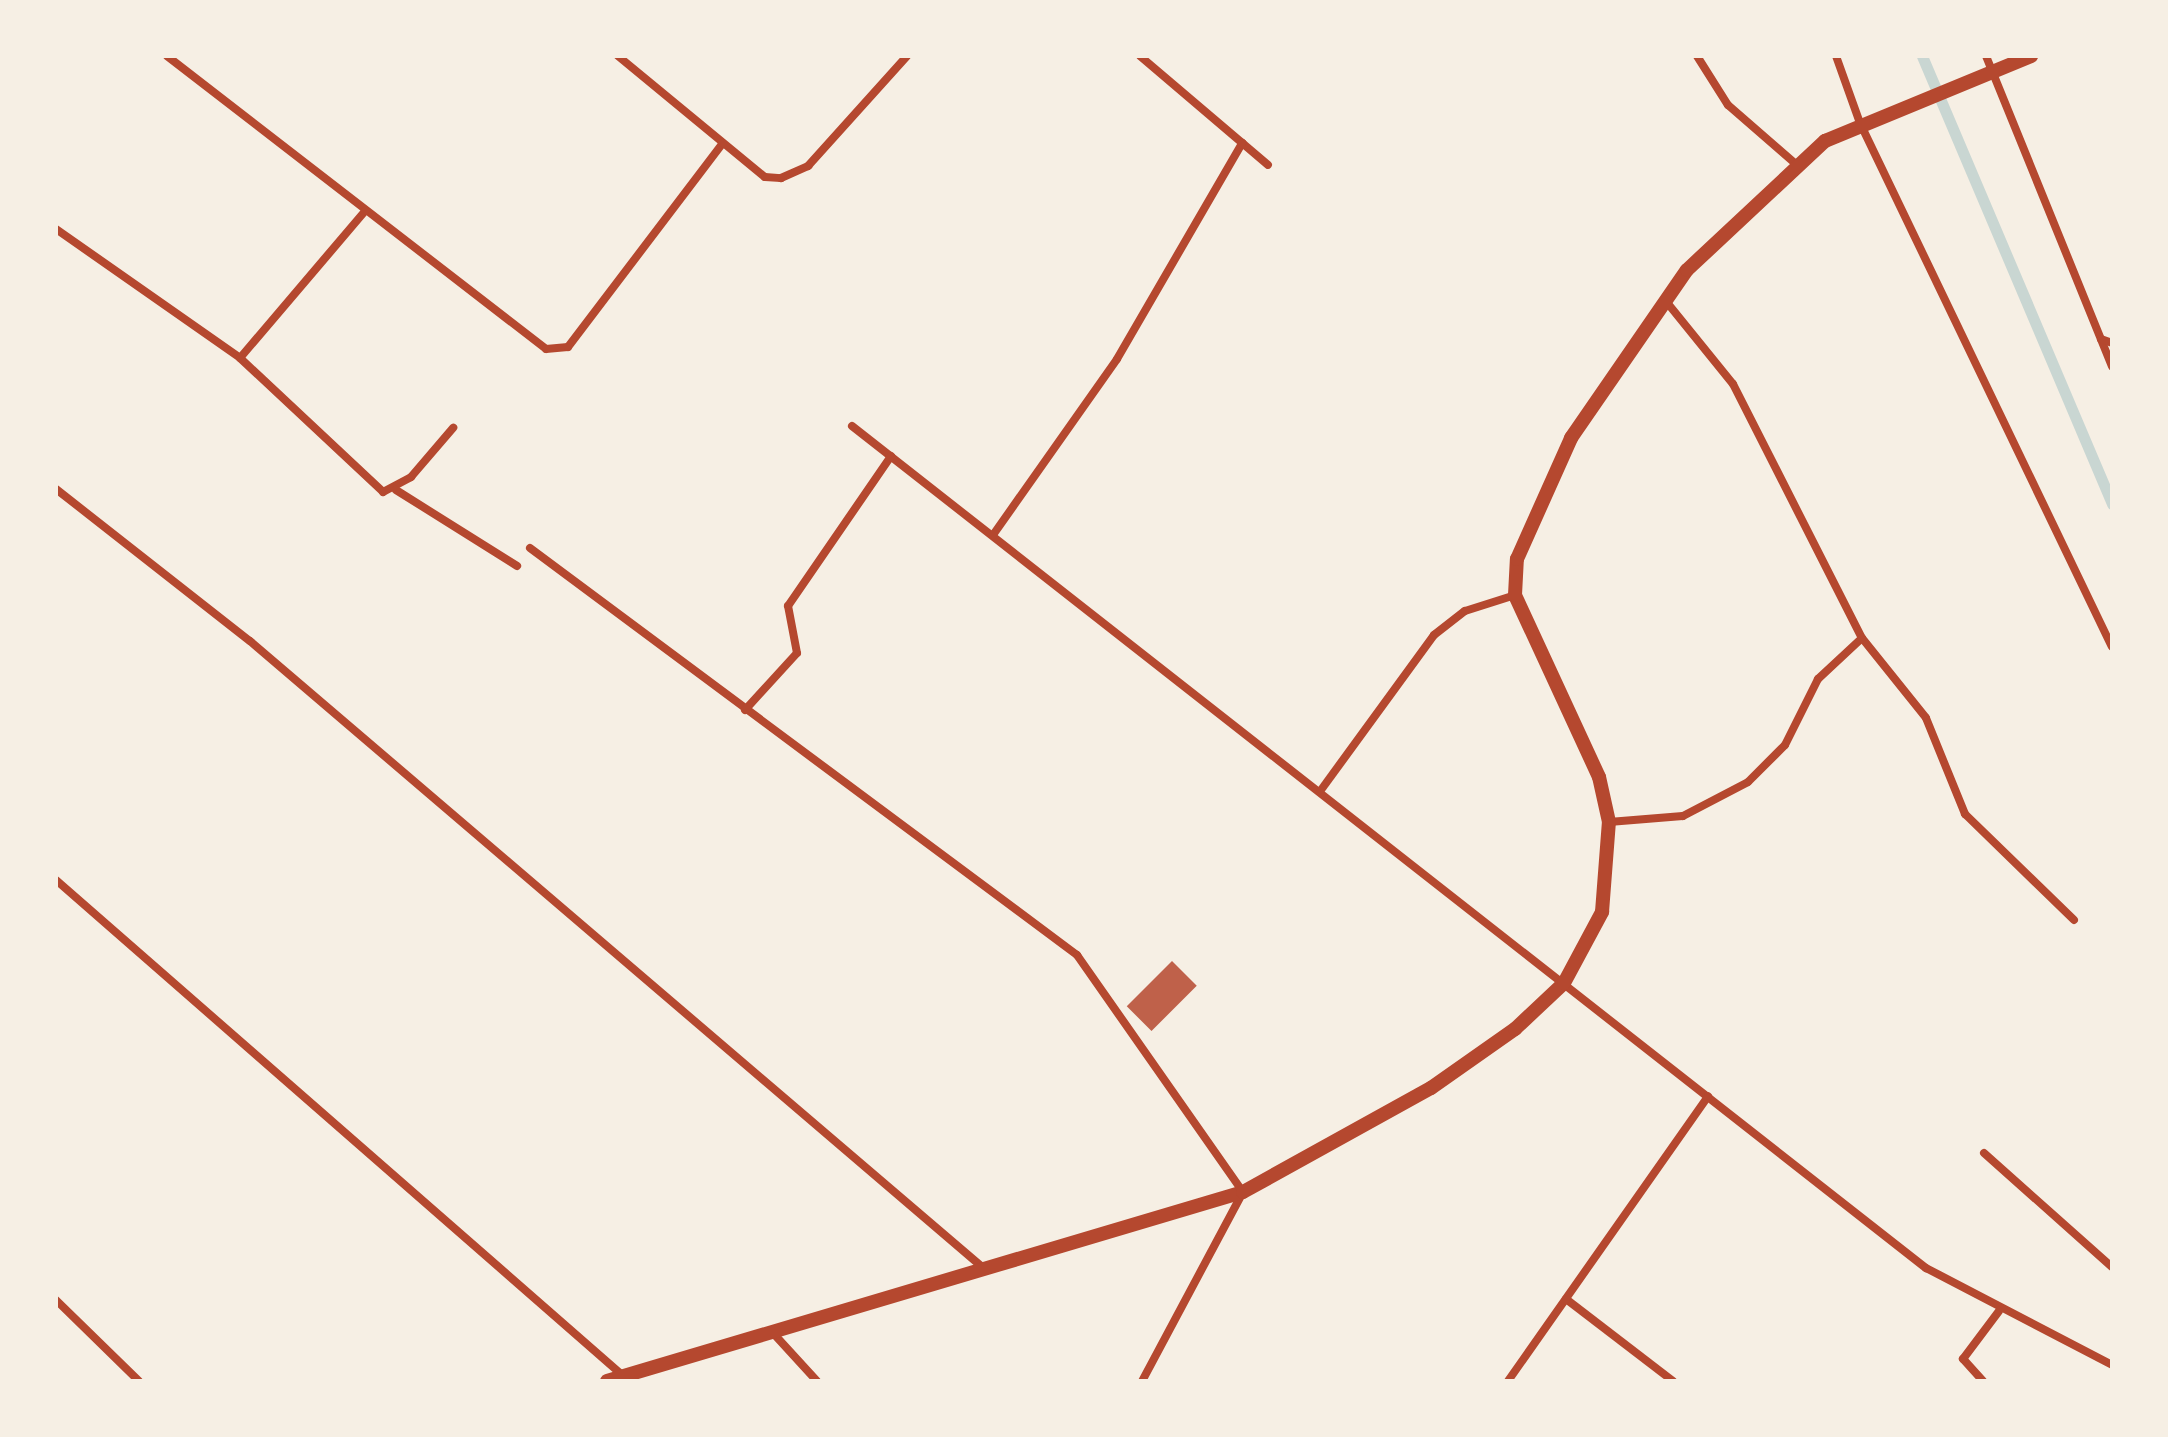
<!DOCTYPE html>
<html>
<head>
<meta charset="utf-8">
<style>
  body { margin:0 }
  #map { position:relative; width:2168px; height:1437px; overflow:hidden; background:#f6efe4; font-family:"Exo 2",sans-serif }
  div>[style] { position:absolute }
  .stream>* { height:11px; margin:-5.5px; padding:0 5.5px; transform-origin:5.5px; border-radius:5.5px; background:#c9d6d2 }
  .building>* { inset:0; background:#bf614a; transform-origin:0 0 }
  .minor>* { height:8px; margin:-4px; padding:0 4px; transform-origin:4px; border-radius:4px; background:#b5482f }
  .tertiary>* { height:14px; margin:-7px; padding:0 7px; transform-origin:7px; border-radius:7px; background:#b5482f }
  span { translate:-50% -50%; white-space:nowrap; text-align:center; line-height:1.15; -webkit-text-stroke:8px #f6efe4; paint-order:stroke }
  .frame { position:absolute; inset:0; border:58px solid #f6efe4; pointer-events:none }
</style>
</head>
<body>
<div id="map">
  <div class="stream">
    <div style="left:1922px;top:56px;width:487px;rotate:67deg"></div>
  </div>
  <div class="building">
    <div style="left:1172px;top:961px;width:35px;height:64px;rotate:45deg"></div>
  </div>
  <div class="minor">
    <div style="left:167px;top:56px;width:479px;rotate:37.7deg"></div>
    <div style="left:546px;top:349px;width:22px;rotate:-5deg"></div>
    <div style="left:568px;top:347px;width:256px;rotate:-52.8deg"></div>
    <div style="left:618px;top:56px;width:190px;rotate:39.5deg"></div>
    <div style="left:765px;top:177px;width:16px;rotate:4deg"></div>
    <div style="left:781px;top:178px;width:30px;rotate:-24deg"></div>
    <div style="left:808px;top:166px;width:148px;rotate:-48deg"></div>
    <div style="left:1140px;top:56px;width:168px;rotate:40.4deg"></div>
    <div style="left:1697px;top:56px;width:58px;rotate:57.7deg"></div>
    <div style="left:1728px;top:105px;width:91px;rotate:41deg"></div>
    <div style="left:1836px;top:56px;width:71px;rotate:70.3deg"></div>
    <div style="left:1860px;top:123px;width:581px;rotate:64.32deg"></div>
    <div style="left:1986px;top:56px;width:335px;rotate:67.9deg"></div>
    <div style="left:56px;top:229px;width:225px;rotate:35deg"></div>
    <div style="left:240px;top:358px;width:193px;rotate:-49.6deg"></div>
    <div style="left:1665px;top:300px;width:108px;rotate:51deg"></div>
    <div style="left:1733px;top:384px;width:285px;rotate:63.1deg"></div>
    <div style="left:1862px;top:638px;width:102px;rotate:51.3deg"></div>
    <div style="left:1926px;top:718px;width:104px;rotate:67.9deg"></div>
    <div style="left:1965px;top:814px;width:152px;rotate:44.2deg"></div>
    <div style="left:2101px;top:339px;width:12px;rotate:20deg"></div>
    <div style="left:240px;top:358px;width:196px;rotate:43.1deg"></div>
    <div style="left:383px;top:492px;width:32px;rotate:-28deg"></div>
    <div style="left:411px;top:477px;width:65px;rotate:-49.4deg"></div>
    <div style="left:852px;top:426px;width:1365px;rotate:38.1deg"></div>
    <div style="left:1926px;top:1268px;width:210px;rotate:27.5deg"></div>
    <div style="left:56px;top:489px;width:246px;rotate:38.1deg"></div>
    <div style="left:250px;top:641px;width:962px;rotate:40.53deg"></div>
    <div style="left:396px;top:490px;width:143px;rotate:32.1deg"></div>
    <div style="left:993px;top:535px;width:215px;rotate:-54.8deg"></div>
    <div style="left:1117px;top:359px;width:250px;rotate:-59.9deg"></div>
    <div style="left:530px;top:548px;width:682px;rotate:36.65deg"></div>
    <div style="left:1077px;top:955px;width:289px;rotate:55deg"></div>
    <div style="left:1243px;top:1192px;width:214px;rotate:118.1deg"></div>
    <div style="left:745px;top:710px;width:77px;rotate:-47.6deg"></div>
    <div style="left:797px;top:653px;width:48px;rotate:-100.8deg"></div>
    <div style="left:788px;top:606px;width:182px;rotate:-55.5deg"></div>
    <div style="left:1321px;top:790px;width:192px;rotate:-53.9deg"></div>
    <div style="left:1434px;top:635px;width:39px;rotate:-38deg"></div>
    <div style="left:1465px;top:611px;width:52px;rotate:-17.7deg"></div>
    <div style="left:1609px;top:822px;width:74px;rotate:-4.6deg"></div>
    <div style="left:1683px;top:816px;width:73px;rotate:-27.6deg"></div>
    <div style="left:1748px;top:782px;width:52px;rotate:-45deg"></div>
    <div style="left:1785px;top:745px;width:74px;rotate:-63.4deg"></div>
    <div style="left:1818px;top:679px;width:60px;rotate:-43deg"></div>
    <div style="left:56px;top:880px;width:749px;rotate:41.16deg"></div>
    <div style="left:1984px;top:1153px;width:171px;rotate:41.7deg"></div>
    <div style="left:1566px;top:1299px;width:135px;rotate:37.5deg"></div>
    <div style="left:56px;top:1300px;width:116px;rotate:44.3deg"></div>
    <div style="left:773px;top:1333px;width:65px;rotate:47.5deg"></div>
    <div style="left:1508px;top:1381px;width:348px;rotate:-54.9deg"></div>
    <div style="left:1983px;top:1381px;width:30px;rotate:-132deg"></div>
    <div style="left:1963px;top:1359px;width:60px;rotate:-53.1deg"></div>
  </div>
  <div class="tertiary">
    <div style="left:607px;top:1381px;width:663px;rotate:-16.55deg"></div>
    <div style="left:1243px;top:1192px;width:215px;rotate:-29deg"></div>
    <div style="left:1431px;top:1088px;width:103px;rotate:-35.1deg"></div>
    <div style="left:1515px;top:1029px;width:67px;rotate:-43.2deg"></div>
    <div style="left:1564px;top:983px;width:81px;rotate:-61.8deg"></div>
    <div style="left:1602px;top:912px;width:90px;rotate:-85.6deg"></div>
    <div style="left:1609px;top:822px;width:46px;rotate:-102.5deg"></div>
    <div style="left:1599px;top:777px;width:200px;rotate:-114.8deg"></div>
    <div style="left:1515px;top:595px;width:36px;rotate:-87deg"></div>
    <div style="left:1517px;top:559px;width:133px;rotate:-65.9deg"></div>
    <div style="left:1571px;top:438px;width:204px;rotate:-55.4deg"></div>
    <div style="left:1687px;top:270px;width:189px;rotate:-43.1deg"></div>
    <div style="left:1825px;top:141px;width:223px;rotate:-22.4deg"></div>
  </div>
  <div class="frame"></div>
</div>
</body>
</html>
